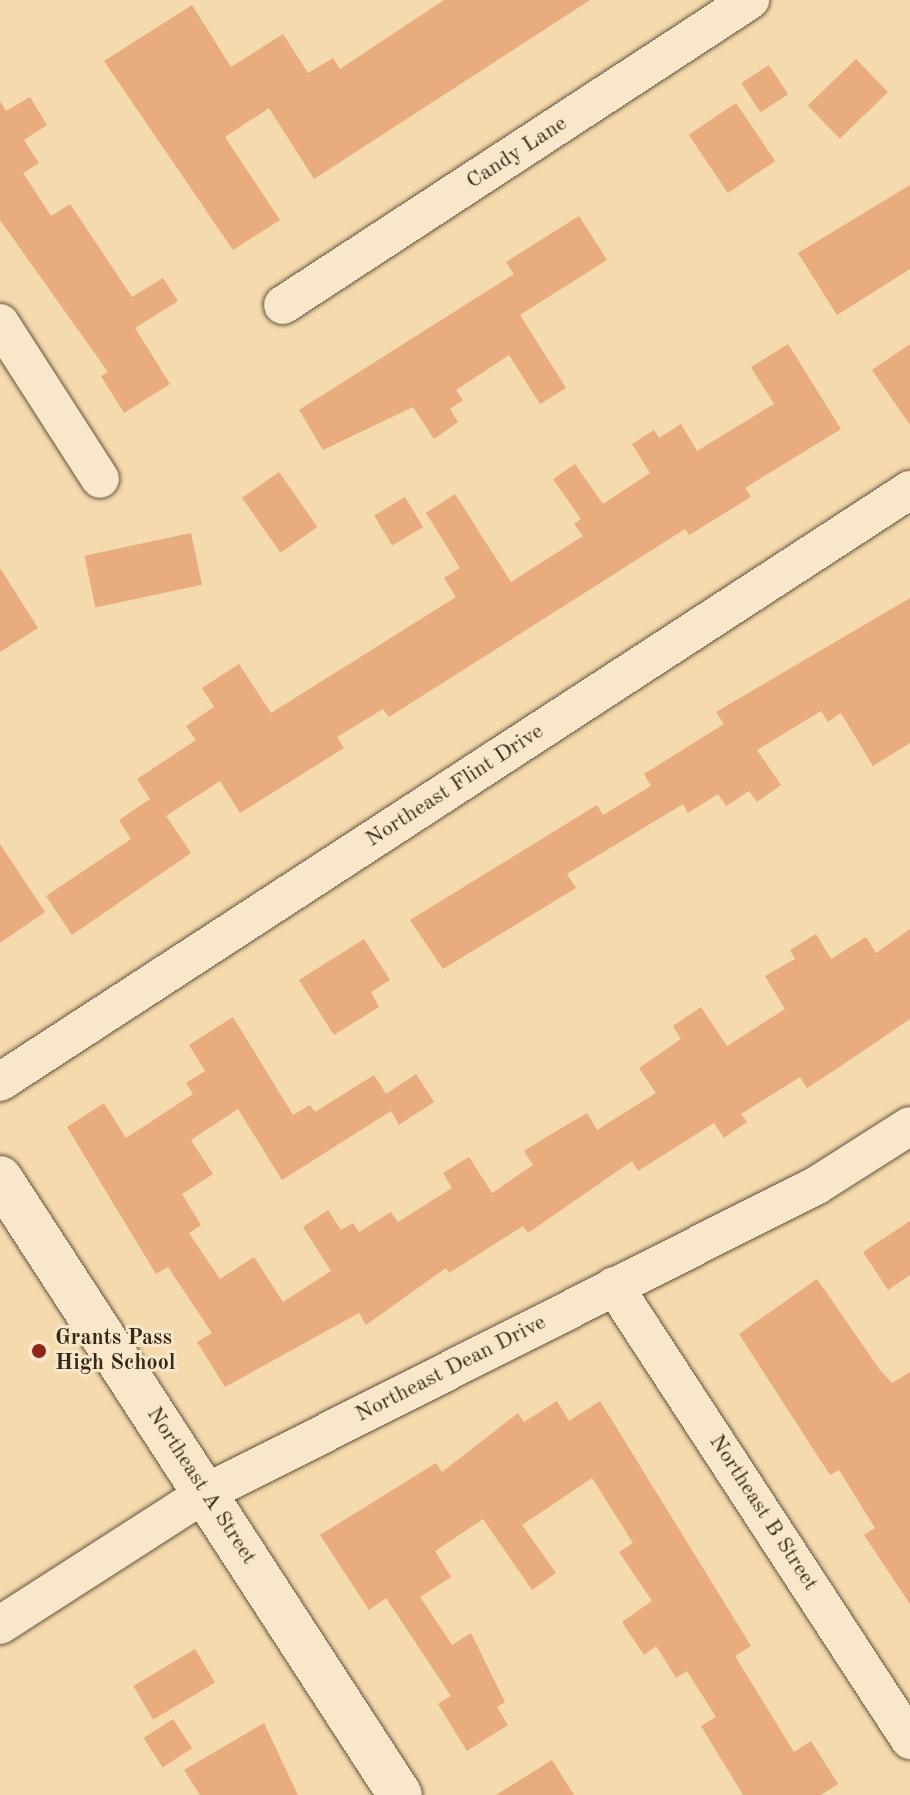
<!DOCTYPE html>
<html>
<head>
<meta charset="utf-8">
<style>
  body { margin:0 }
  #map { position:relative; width:910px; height:1795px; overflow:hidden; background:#f5daad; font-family:"Old Standard TT",serif }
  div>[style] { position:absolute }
  .building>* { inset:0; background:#e8ac7e; transform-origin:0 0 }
  .roads { filter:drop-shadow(0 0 2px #65543c) drop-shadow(0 0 2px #65543c) }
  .minor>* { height:38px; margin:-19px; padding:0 19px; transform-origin:19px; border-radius:19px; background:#f8e7ca }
  .tertiary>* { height:44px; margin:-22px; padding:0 22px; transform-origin:22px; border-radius:22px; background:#f8e7ca }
  .dots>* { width:22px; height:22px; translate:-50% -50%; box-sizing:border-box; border:4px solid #f8e7ca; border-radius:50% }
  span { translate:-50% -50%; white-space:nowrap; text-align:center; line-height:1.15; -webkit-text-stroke:6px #f8e7ca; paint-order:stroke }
  .street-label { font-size:22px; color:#352816 }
  .poi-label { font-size:22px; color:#352816; font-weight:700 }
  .left { translate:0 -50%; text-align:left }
</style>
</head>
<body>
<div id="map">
  <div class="building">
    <div style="clip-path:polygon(444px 0,590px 0,314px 179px,269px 108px,225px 137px,280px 220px,233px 250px,104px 61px,192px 5px,231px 67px,283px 34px,308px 73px,333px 58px,340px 69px)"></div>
    <div style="left:856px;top:59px;width:46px;height:67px;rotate:46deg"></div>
    <div style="left:769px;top:65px;width:35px;height:33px;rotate:57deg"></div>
    <div style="clip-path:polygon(30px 97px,47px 125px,24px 140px,39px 163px,23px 173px,51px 216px,70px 204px,132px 297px,163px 278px,178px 301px,135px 328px,170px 384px,124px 413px,101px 376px,108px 372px,0 220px,0 101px,6px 111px)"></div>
    <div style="left:736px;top:103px;width:70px;height:57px;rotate:56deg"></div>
    <div style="clip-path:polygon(910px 185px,910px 269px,837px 315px,798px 253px)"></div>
    <div style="clip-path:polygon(579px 216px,607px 260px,520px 315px,566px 388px,540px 404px,509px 355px,456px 390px,463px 400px,450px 409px,458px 422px,434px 439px,413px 407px,323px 450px,299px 410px,514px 274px,506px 262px)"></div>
    <div style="clip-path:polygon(788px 344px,841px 429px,745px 488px,751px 497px,689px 535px,685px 529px,389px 717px,383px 709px,337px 737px,344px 748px,240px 813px,220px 781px,166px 816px,191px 853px,72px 935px,46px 896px,131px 839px,119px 820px,150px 799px,137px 779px,196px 740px,186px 726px,214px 707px,202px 688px,239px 664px,271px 713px,456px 597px,444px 578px,460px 568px,426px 513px,455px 494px,511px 582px,583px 536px,574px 524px,581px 519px,553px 479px,575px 464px,603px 504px,650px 473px,632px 444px,654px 430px,659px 438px,681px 424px,697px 451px,774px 404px,751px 367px)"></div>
    <div style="clip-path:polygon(910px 344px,910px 425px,872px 370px)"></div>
    <div style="left:279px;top:472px;width:67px;height:45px;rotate:55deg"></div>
    <div style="left:405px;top:497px;width:35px;height:36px;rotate:59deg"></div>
    <div style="left:191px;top:533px;width:53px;height:109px;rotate:78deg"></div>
    <div style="clip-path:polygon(0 568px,38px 628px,0 652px)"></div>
    <div style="clip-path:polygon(910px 598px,910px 743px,873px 766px,841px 713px,828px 722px,821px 711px,757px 750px,781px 785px,757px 802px,749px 791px,726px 806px,718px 794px,688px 813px,683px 804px,567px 874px,576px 888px,443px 969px,410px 920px,597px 805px,603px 815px,651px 786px,644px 774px,724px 724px,716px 712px)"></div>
    <div style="clip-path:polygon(0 844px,45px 912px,0 943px)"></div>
    <div style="clip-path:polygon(910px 929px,910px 1019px,835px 1070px,807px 1088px,800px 1077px,741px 1114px,747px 1122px,724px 1138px,714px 1123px,638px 1171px,632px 1161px,528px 1233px,523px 1226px,449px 1273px,446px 1268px,366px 1325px,359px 1313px,225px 1387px,197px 1342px,212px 1333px,168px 1267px,156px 1274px,67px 1127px,104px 1103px,126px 1138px,193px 1094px,186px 1083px,205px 1071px,189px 1045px,233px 1017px,293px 1115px,310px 1105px,315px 1112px,374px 1075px,386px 1094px,416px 1074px,434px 1102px,399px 1125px,391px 1111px,282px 1180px,238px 1109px,191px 1140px,213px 1174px,182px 1194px,201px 1225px,189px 1233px,220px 1279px,254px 1257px,283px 1302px,331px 1271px,303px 1227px,328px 1210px,341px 1230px,353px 1223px,359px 1232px,391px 1212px,398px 1222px,452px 1188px,443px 1173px,469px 1157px,492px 1193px,533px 1165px,524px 1151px,548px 1136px,587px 1113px,597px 1130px,656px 1093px,639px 1068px,681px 1039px,673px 1026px,701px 1007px,727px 1046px,785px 1009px,765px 976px,795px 959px,790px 950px,816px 934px,831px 959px,866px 937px,876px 953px)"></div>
    <div style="clip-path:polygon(364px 939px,390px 980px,371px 992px,379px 1007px,334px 1035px,299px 980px)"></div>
    <div style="clip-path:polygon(910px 1221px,910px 1275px,888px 1290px,863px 1252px)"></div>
    <div style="clip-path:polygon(817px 1279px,880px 1370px,892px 1383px,910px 1372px,910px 1604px,864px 1535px,875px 1528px,839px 1470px,830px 1475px,739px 1334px)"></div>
    <div style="clip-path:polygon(557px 1401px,569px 1421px,600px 1401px,751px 1646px,735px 1656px,794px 1752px,811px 1741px,838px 1784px,821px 1795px,743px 1795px,701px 1726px,716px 1717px,687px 1671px,676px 1678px,656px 1646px,644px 1655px,622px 1622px,652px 1601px,619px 1552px,633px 1543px,592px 1478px,522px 1525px,556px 1573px,532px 1590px,483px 1519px,435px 1551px,451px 1577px,420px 1597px,452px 1645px,471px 1633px,505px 1702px,497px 1707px,508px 1725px,467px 1751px,438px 1704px,451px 1696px,386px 1598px,369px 1610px,320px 1535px,436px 1463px,442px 1472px,518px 1413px,524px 1422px)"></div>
    <div style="left:195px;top:1649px;width:39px;height:72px;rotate:59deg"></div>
    <div style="left:173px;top:1719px;width:35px;height:35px;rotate:57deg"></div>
    <div style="clip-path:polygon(264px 1723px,298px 1795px,200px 1795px,184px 1770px)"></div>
    <div style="clip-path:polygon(552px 1760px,574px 1795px,496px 1795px)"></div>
  </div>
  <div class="roads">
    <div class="minor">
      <div style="left:283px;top:305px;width:558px;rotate:-33.15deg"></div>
      <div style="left:0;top:323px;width:185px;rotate:57.3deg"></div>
      <div style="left:0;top:1082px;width:1086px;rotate:-33.05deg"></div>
      <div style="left:614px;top:1286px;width:542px;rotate:56.9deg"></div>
      <div style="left:0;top:1625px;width:245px;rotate:-32.7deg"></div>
      <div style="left:206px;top:1493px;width:684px;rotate:-26.75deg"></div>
      <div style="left:817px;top:1185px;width:110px;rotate:-32.4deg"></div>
    </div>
    <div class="tertiary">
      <div style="left:0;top:1178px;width:735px;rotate:57.04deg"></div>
    </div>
  </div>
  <div class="dots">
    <div style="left:39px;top:1351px;background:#8f2418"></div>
  </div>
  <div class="street-label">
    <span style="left:517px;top:153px;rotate:-33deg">Candy Lane</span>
    <span style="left:455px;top:786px;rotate:-33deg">Northeast Flint Drive</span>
    <span style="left:451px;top:1369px;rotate:-27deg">Northeast Dean Drive</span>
    <span style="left:201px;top:1486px;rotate:57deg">Northeast A Street</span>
    <span style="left:763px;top:1513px;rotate:57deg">Northeast B Street</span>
  </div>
  <div class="poi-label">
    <span class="left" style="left:55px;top:1351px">Grants Pass<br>High School</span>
  </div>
</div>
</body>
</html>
